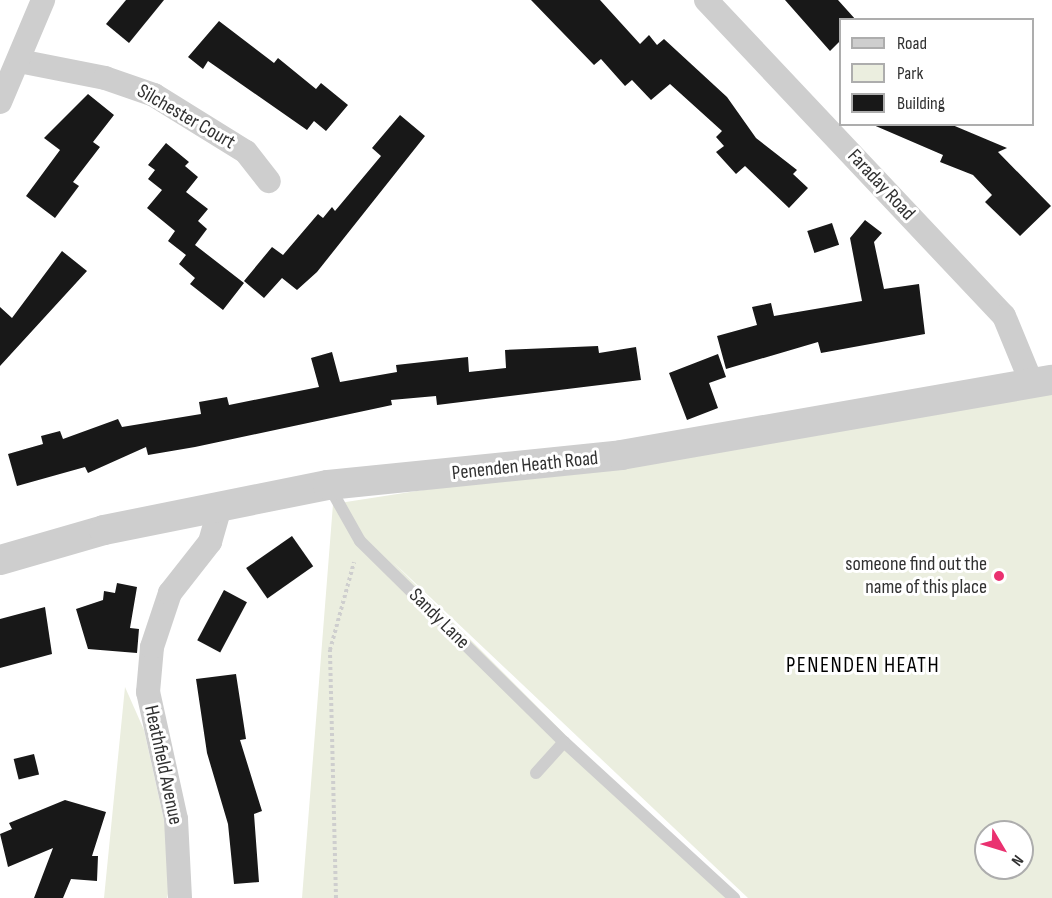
<!DOCTYPE html>
<html>
<head>
<meta charset="utf-8">
<style>
  body { margin:0 }
  #map { position:relative; width:1052px; height:898px; overflow:hidden; background:#fff; font-family:"Sofia Sans Condensed",sans-serif }
  div>[style] { position:absolute }
  .green>* { inset:0; background:#ebeedf }
  .building>* { inset:0; background:#181818; transform-origin:0 0 }
  .path>* { height:4px; margin-top:-2px; transform-origin:0; background:repeating-linear-gradient(90deg,#cecece 0 3px,transparent 0 6px) }
  .service>* { height:12px; margin:-6px; padding:0 6px; transform-origin:6px; border-radius:6px; background:#cecece }
  .minor>* { height:24px; margin:-12px; padding:0 12px; transform-origin:12px; border-radius:12px; background:#cecece }
  .tertiary>* { height:30px; margin:-15px; padding:0 15px; transform-origin:15px; border-radius:15px; background:#cecece }
  .dots>* { width:16px; height:16px; translate:-50% -50%; box-sizing:border-box; border:3px solid #fff; border-radius:50% }
  span { translate:-50% -50%; white-space:nowrap; text-align:center; line-height:1.15; -webkit-text-stroke:6px #fff; paint-order:stroke }
  .street-label { font-size:20px; color:#313131 }
  .poi-label { font-size:20px; color:#313131 }
  .right { translate:-100% -50%; text-align:right }
  .quarter-label { font-size:22px; color:#000; letter-spacing:1.5px }
  .legend { position:absolute; left:839px; top:18px; width:195px; height:108px; box-sizing:border-box; background:#fff; border:2px solid #adadad; margin:0; padding:8px 10px; list-style:none; font-size:18px; color:#313131 }
  .legend li { display:flex; align-items:center; gap:12px; height:30px }
  .legend b { width:30px; border:2px solid #adadad }
  .north { position:absolute; left:974px; top:820px; width:60px; height:60px; box-sizing:border-box; background:#fff; border:2px solid #adadad; border-radius:50%; rotate:128deg; font-size:16px; font-weight:700; line-height:24px; text-align:center; color:#313131 }
  .north::after { content:''; display:block; margin:auto; width:21px; height:27px; background:#ea3170; clip-path:polygon(50% 0,100% 100%,50% 72%,0 100%) }
</style>
</head>
<body>
<div id="map">
  <div class="green">
    <div style="clip-path:polygon(evenodd,1052px 392px,1052px 898px,748px 898px,393px 562px,728px 898px,302px 898px,333px 504px,1052px 392px,986px 832px,1022px 832px,1022px 868px,986px 868px,986px 832px)"></div>
    <div style="clip-path:polygon(125px 687px,144px 730px,174px 866px,167px 898px,104px 898px)"></div>
  </div>
  <div class="building">
    <div style="clip-path:polygon(126px 0,164px 0,129px 43px,106px 24px)"></div>
    <div style="clip-path:polygon(531px 0,600px 0,640px 44px,649px 35px,657px 45px,664px 39px,727px 97px,756px 138px,797px 170px,793px 174px,808px 188px,789px 208px,745px 166px,736px 174px,716px 152px,724px 146px,716px 137px,722px 131px,670px 84px,651px 100px,632px 80px,625px 86px,601px 59px,594px 65px)"></div>
    <div style="clip-path:polygon(785px 0,838px 0,856px 20px,840px 20px,840px 41px,830px 51px)"></div>
    <div style="clip-path:polygon(219px 21px,274px 63px,278px 58px,316px 89px,321px 83px,348px 105px,326px 131px,314px 121px,307px 130px,208px 61px,203px 69px,188px 57px)"></div>
    <div style="clip-path:polygon(88px 94px,114px 115px,93px 142px,100px 147px,73px 182px,79px 186px,55px 218px,26px 196px,60px 150px,44px 138px)"></div>
    <div style="clip-path:polygon(400px 115px,425px 136px,317px 272px,297px 290px,282px 278px,264px 298px,244px 281px,272px 247px,283px 255px,318px 214px,323px 218px,332px 207px,335px 211px,381px 156px,372px 148px)"></div>
    <div style="clip-path:polygon(871px 124px,950px 124px,1007px 148px,998px 152px,1051px 206px,1020px 236px,985px 202px,992px 195px,973px 175px,940px 162px,943px 155px)"></div>
    <div style="clip-path:polygon(166px 143px,189px 162px,185px 166px,198px 177px,186px 192px,208px 209px,198px 221px,207px 229px,195px 245px,244px 283px,223px 310px,190px 284px,195px 278px,179px 264px,186px 255px,168px 241px,175px 231px,147px 208px,162px 190px,148px 179px,155px 170px,148px 165px)"></div>
    <div style="clip-path:polygon(865px 220px,882px 233px,874px 242px,884px 289px,919px 284px,925px 334px,821px 353px,818px 342px,726px 369px,717px 336px,757px 325px,752px 307px,771px 303px,774px 316px,862px 301px,850px 238px)"></div>
    <div style="left:832px;top:223px;width:23px;height:26px;rotate:72deg"></div>
    <div style="clip-path:polygon(62px 251px,87px 271px,0 366px,0 307px,12px 318px)"></div>
    <div style="clip-path:polygon(598px 346px,599px 353px,636px 347px,641px 380px,437px 405px,436px 396px,391px 400px,392px 405px,195px 447px,148px 455px,146px 447px,88px 473px,85px 467px,17px 486px,8px 454px,43px 444px,41px 436px,60px 431px,63px 439px,118px 419px,122px 427px,201px 414px,199px 402px,227px 397px,229px 405px,319px 387px,311px 358px,332px 352px,340px 382px,397px 372px,396px 365px,468px 357px,469px 372px,506px 368px,505px 350px)"></div>
    <div style="clip-path:polygon(718px 354px,726px 377px,709px 383px,718px 408px,687px 420px,669px 373px)"></div>
    <div style="left:292px;top:536px;width:37px;height:56px;rotate:55deg"></div>
    <div style="clip-path:polygon(117px 583px,137px 587px,130px 628px,139px 629px,137px 653px,88px 649px,76px 609px,103px 600px,104px 591px,115px 593px)"></div>
    <div style="left:224px;top:590px;width:26px;height:57px;rotate:28deg"></div>
    <div style="clip-path:polygon(45px 607px,52px 654px,0 668px,0 619px)"></div>
    <div style="clip-path:polygon(236px 674px,246px 739px,240px 740px,262px 811px,254px 814px,259px 882px,234px 884px,228px 824px,207px 753px,196px 679px)"></div>
    <div style="left:34px;top:754px;width:21px;height:21px;rotate:76deg"></div>
    <div style="clip-path:polygon(65px 800px,106px 812px,92px 856px,98px 856px,97px 881px,71px 879px,63px 898px,34px 898px,53px 848px,8px 867px,0 834px,12px 829px,9px 823px)"></div>
  </div>
  <div class="path">
    <div style="left:336px;top:898px;width:248px;rotate:-91.4deg"></div>
    <div style="left:330px;top:650px;width:91px;rotate:-74.7deg"></div>
  </div>
  <div class="service">
    <div style="left:329px;top:486px;width:63px;rotate:60.6deg"></div>
    <div style="left:360px;top:541px;width:286px;rotate:44.6deg"></div>
    <div style="left:564px;top:742px;width:231px;rotate:42.5deg"></div>
    <div style="left:536px;top:773px;width:42px;rotate:-47.9deg"></div>
  </div>
  <div class="minor">
    <div style="left:706px;top:0;width:434px;rotate:46.7deg"></div>
    <div style="left:1004px;top:316px;width:74px;rotate:67.6deg"></div>
    <div style="left:19px;top:61px;width:88px;rotate:11.2deg"></div>
    <div style="left:105px;top:78px;width:52px;rotate:19.1deg"></div>
    <div style="left:154px;top:95px;width:108px;rotate:31.8deg"></div>
    <div style="left:246px;top:152px;width:37px;rotate:52deg"></div>
    <div style="left:0;top:102px;width:111px;rotate:-67.1deg"></div>
    <div style="left:180px;top:898px;width:79px;rotate:-92.9deg"></div>
    <div style="left:176px;top:819px;width:130px;rotate:-102.4deg"></div>
    <div style="left:148px;top:692px;width:45px;rotate:-84.9deg"></div>
    <div style="left:152px;top:647px;width:57px;rotate:-71.6deg"></div>
    <div style="left:170px;top:593px;width:65px;rotate:-51.9deg"></div>
    <div style="left:210px;top:542px;width:37px;rotate:-74deg"></div>
  </div>
  <div class="tertiary">
    <div style="left:0;top:560px;width:108px;rotate:-16.1deg"></div>
    <div style="left:104px;top:530px;width:228px;rotate:-11.4deg"></div>
    <div style="left:328px;top:485px;width:295px;rotate:-5.8deg"></div>
    <div style="left:621px;top:455px;width:437px;rotate:-9.9deg"></div>
  </div>
  <div class="dots">
    <div style="left:999px;top:576px;background:#ea3170"></div>
  </div>
  <div class="street-label">
    <span style="left:186px;top:117px;rotate:30deg">Silchester Court</span>
    <span style="left:881px;top:185px;rotate:47deg">Faraday Road</span>
    <span style="left:525px;top:466px;rotate:-6deg">Penenden Heath Road</span>
    <span style="left:439px;top:619px;rotate:45deg">Sandy Lane</span>
    <span style="left:163px;top:765px;rotate:78deg">Heathfield Avenue</span>
  </div>
  <div class="poi-label">
    <span class="right" style="left:987px;top:576px">someone find out the<br>name of this place</span>
  </div>
  <div class="quarter-label">
    <span style="left:863px;top:666px">PENENDEN HEATH</span>
  </div>
  <ul class="legend">
  <li><b style="height:8px;background:#cecece"></b>Road</li>
  <li><b style="height:16px;background:#ebeedf"></b>Park</li>
  <li><b style="height:16px;background:#181818"></b>Building</li>
  </ul>
  <div class="north">N</div>
</div>
</body>
</html>
